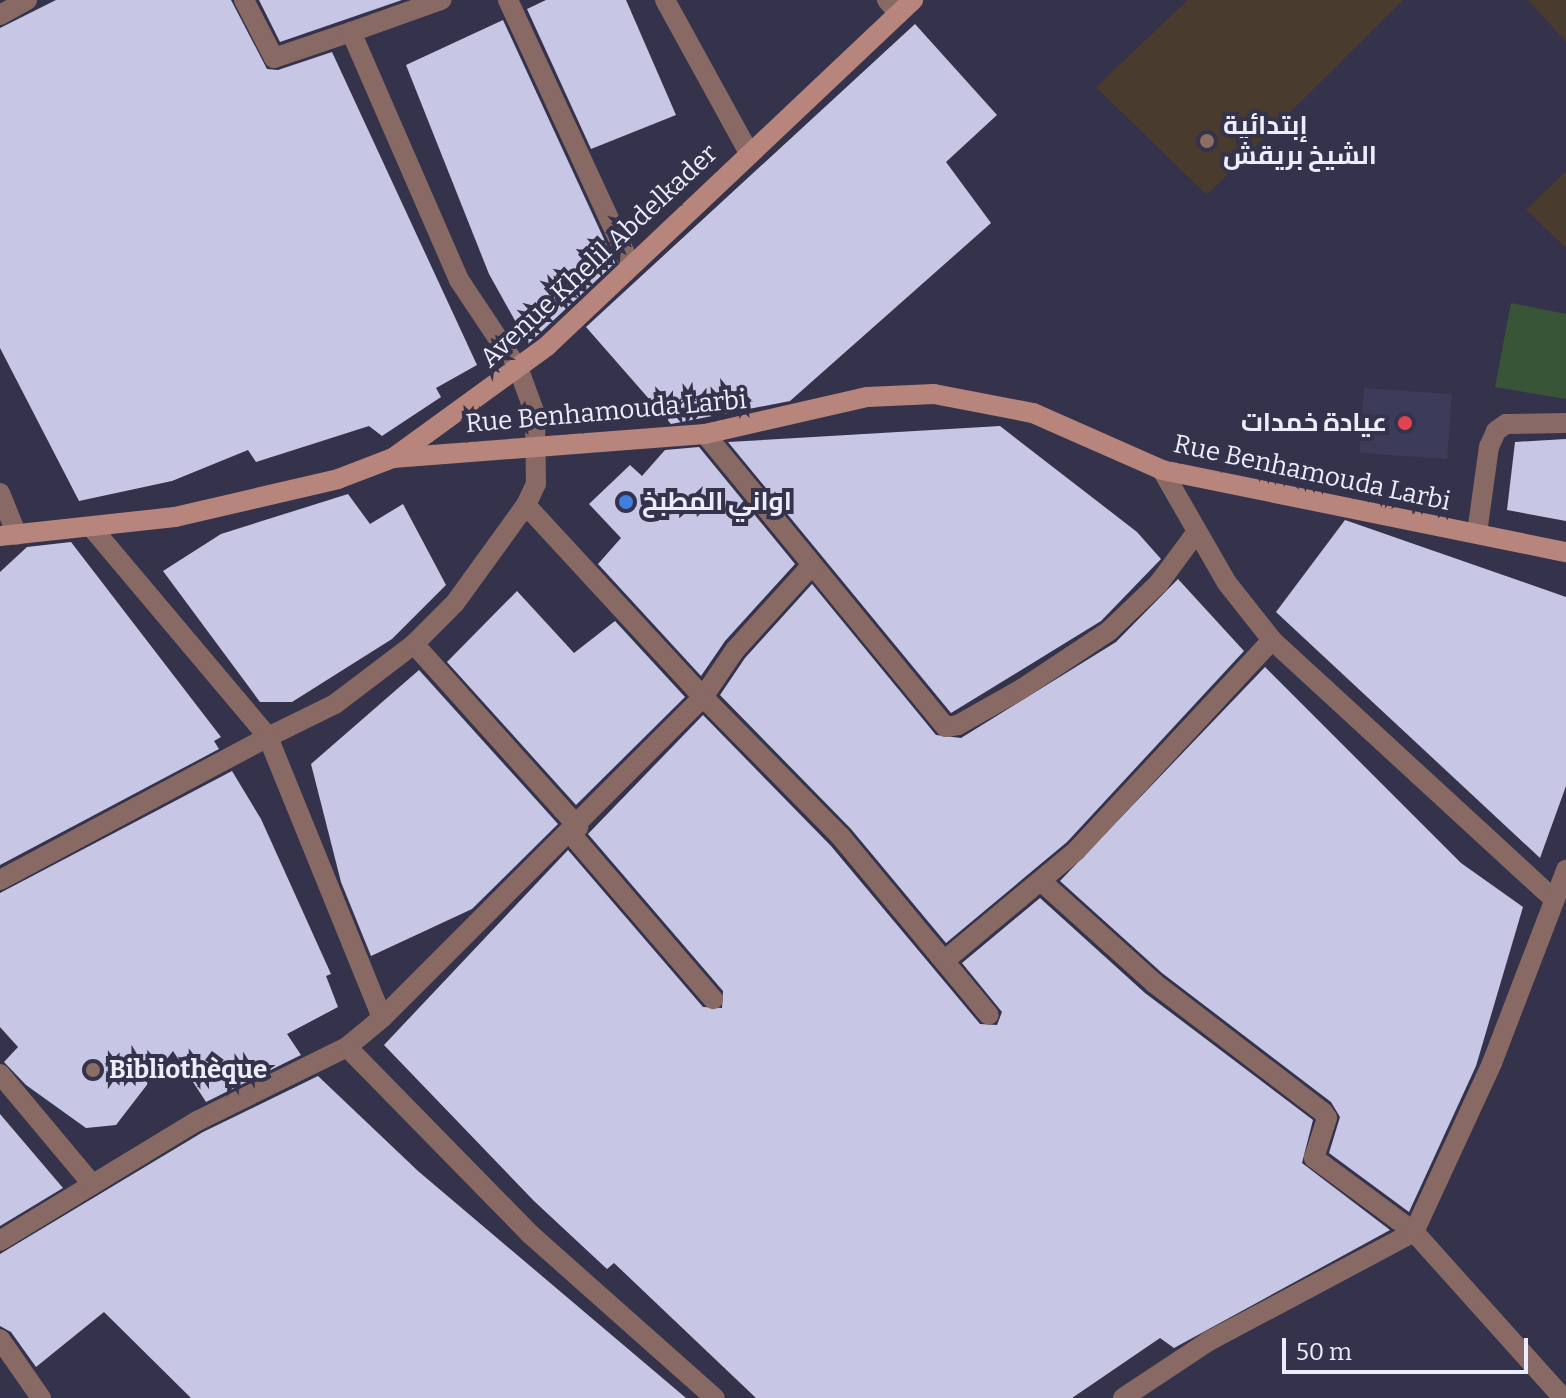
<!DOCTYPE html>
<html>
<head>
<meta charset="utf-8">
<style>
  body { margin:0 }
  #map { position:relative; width:1566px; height:1398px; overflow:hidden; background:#34334b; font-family:Bitter,Cairo,serif }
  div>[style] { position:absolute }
  .built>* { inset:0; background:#3d3b5a; transform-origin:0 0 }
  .education>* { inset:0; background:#493b2d }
  .green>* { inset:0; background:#385538 }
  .building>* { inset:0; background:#c7c7e5 }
  .street>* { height:20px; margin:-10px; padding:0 10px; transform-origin:10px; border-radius:10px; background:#896964 }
  .secondary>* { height:20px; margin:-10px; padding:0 10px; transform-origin:10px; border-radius:10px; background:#b7857c }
  .dots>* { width:22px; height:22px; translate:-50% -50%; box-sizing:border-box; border:4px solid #34334b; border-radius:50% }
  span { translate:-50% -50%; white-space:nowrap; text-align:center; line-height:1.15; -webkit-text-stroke:8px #34334b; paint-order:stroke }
  .poi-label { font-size:26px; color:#ececfc; font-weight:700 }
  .left { translate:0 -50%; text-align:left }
  .right { translate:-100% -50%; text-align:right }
  .street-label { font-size:26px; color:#ececfc }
  .scale { position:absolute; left:1282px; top:1338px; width:246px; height:36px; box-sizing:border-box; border:4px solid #ececfc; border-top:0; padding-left:10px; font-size:24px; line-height:28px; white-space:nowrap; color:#ececfc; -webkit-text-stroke:6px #34334b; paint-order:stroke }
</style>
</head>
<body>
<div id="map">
  <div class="built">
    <div style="left:1364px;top:388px;width:88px;height:65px;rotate:4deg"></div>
  </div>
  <div class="education">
    <div style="clip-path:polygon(1188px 0,1403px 0,1207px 195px,1096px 87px)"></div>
    <div style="clip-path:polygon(1528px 0,1566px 0,1566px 42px)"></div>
    <div style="clip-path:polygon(1566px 171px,1566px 248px,1526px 210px)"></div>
  </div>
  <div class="green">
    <div style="clip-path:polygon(1511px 303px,1566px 314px,1566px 399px,1495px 387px)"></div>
  </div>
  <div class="building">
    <div style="clip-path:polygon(56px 0,231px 0,267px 69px,278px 70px,332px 52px,477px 365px,436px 388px,441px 397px,382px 436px,369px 426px,256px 462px,248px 450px,172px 481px,79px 501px,0 348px,0 28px)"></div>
    <div style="clip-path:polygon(259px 0,402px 0,280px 42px)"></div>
    <div style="clip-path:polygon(546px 0,626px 0,676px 115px,591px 149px,527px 9px)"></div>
    <div style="clip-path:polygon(503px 20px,615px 263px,528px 344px,489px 274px,406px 65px)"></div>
    <div style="clip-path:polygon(915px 24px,997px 115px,946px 162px,991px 223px,790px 401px,671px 424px,586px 327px)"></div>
    <div style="clip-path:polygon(1000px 426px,1137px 532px,1161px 559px,1101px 621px,951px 713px,728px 442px)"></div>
    <div style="clip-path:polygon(1566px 439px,1566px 521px,1507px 510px,1515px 442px)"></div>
    <div style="clip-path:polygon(699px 447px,795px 564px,725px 641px,701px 676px,598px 564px,621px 538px,589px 504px,630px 465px,642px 476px,665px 450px)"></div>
    <div style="clip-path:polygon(348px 494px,370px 524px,403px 504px,446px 585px,392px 639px,292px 702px,260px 702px,163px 571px,221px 534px)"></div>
    <div style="clip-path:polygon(1345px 520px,1566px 597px,1566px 786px,1540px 858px,1276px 612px)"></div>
    <div style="clip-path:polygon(71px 542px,221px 737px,214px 741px,219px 749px,0 865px,0 572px,27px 547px)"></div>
    <div style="clip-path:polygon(1178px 579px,1244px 651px,1067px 842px,946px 943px,851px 829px,720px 695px,745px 658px,812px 584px,936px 735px,961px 738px,1116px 642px)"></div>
    <div style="clip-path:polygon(517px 591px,574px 653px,615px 621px,685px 697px,576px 805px,447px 662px)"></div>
    <div style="clip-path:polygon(1265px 667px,1461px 863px,1523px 907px,1476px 1066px,1409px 1212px,1329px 1153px,1340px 1117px,1331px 1102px,1162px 973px,1060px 881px)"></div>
    <div style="clip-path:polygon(419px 670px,558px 824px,472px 909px,371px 956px,341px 882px,311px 764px)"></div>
    <div style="clip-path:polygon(703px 715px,831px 846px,980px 1024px,997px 1025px,1002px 1012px,962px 963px,1040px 898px,1145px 993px,1313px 1120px,1302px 1163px,1390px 1230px,1174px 1348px,1160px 1338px,1072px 1398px,756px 1398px,614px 1263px,607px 1269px,534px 1201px,384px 1045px,568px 850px,703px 1007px,722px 1008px,723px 991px,588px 834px)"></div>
    <div style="clip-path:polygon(232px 771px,261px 819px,331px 974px,326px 976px,338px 1007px,287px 1034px,301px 1055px,206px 1102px,173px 1051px,116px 1125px,86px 1128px,26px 1085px,4px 1062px,18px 1047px,0 1027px,0 893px)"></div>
    <div style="clip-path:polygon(318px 1076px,418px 1171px,686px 1398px,191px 1398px,104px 1312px,36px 1367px,11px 1332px,0 1326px,0 1254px,203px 1132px)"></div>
    <div style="clip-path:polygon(0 1114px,63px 1188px,0 1226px)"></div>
  </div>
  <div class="street">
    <div style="left:244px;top:0;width:65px;rotate:62.7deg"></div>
    <div style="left:274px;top:58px;width:81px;rotate:-18.7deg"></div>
    <div style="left:508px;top:0;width:291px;rotate:65.2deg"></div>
    <div style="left:665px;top:0;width:175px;rotate:61.2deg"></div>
    <div style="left:887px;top:0;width:18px;rotate:49deg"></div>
    <div style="left:0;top:15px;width:31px;rotate:-29deg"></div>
    <div style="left:705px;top:434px;width:379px;rotate:50.6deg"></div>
    <div style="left:946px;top:727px;width:12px;rotate:-9deg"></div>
    <div style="left:958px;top:725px;width:75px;rotate:-29.6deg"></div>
    <div style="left:1023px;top:688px;width:103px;rotate:-33.5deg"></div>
    <div style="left:1109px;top:631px;width:69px;rotate:-43.8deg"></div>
    <div style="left:1159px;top:583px;width:62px;rotate:-53.5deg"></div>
    <div style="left:1162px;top:470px;width:130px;rotate:60.1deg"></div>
    <div style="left:1227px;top:583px;width:73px;rotate:51.7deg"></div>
    <div style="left:1272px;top:640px;width:383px;rotate:42.6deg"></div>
    <div style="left:0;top:493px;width:45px;rotate:68deg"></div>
    <div style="left:93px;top:529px;width:272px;rotate:49.9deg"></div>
    <div style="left:268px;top:737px;width:75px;rotate:-26.2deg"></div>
    <div style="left:335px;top:704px;width:99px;rotate:-37.2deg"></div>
    <div style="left:414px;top:644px;width:58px;rotate:-45deg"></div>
    <div style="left:455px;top:603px;width:121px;rotate:-54.1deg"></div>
    <div style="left:526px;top:505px;width:23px;rotate:-65deg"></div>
    <div style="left:536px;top:484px;width:70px;rotate:-90.8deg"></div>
    <div style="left:535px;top:414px;width:47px;rotate:-110deg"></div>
    <div style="left:519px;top:370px;width:108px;rotate:-123.7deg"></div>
    <div style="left:459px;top:280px;width:270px;rotate:-113.5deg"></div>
    <div style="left:351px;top:32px;width:96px;rotate:-19.6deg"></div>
    <div style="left:1477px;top:533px;width:87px;rotate:-82.1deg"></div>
    <div style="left:1489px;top:447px;width:17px;rotate:-66deg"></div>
    <div style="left:1496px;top:431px;width:12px;rotate:-35deg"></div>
    <div style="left:1506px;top:424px;width:60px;rotate:-1deg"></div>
    <div style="left:812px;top:565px;width:115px;rotate:132.2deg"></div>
    <div style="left:735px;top:650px;width:57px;rotate:124.2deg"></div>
    <div style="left:703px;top:697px;width:197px;rotate:45.4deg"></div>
    <div style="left:841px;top:837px;width:231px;rotate:50.3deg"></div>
    <div style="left:414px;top:644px;width:246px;rotate:48.1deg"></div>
    <div style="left:571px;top:834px;width:218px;rotate:49.3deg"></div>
    <div style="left:0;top:880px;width:304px;rotate:-28.1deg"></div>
    <div style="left:268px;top:737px;width:303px;rotate:67.9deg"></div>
    <div style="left:382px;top:1018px;width:45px;rotate:140.4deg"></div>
    <div style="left:347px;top:1047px;width:167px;rotate:153.7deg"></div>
    <div style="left:197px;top:1121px;width:231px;rotate:148.7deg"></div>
    <div style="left:1042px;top:882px;width:151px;rotate:42deg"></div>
    <div style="left:1154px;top:983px;width:213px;rotate:37.4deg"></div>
    <div style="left:1323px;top:1112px;width:7px;rotate:56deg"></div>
    <div style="left:1327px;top:1118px;width:42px;rotate:108deg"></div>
    <div style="left:1314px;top:1158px;width:124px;rotate:36.5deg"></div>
    <div style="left:1414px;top:1232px;width:232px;rotate:152deg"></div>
    <div style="left:1209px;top:1341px;width:103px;rotate:146.5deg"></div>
    <div style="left:944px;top:961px;width:172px;rotate:-39.8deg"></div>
    <div style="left:1076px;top:851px;width:288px;rotate:-47.1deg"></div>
    <div style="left:382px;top:1018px;width:454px;rotate:-45deg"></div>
    <div style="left:703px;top:697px;width:261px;rotate:-132.7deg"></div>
    <div style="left:347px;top:1047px;width:262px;rotate:45.6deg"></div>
    <div style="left:530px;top:1234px;width:247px;rotate:41.6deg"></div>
    <div style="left:0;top:1074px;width:142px;rotate:50.1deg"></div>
    <div style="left:0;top:1339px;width:72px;rotate:55.2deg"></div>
    <div style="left:1563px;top:1398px;width:223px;rotate:-131.9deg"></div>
    <div style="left:1414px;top:1232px;width:186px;rotate:-65.2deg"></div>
    <div style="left:1492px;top:1063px;width:207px;rotate:-69deg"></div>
  </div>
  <div class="secondary">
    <div style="left:393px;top:458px;width:313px;rotate:-4.4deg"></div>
    <div style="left:705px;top:434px;width:166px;rotate:-12.9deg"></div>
    <div style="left:867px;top:397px;width:67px;rotate:-2.6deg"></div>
    <div style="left:934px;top:394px;width:101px;rotate:10.9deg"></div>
    <div style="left:1033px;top:413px;width:141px;rotate:23.8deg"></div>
    <div style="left:1162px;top:470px;width:412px;rotate:11.5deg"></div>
    <div style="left:0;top:536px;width:176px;rotate:-6.2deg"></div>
    <div style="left:175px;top:517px;width:167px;rotate:-13.1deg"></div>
    <div style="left:338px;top:479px;width:59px;rotate:-20.9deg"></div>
    <div style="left:393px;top:458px;width:190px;rotate:-36deg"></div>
    <div style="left:547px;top:346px;width:504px;rotate:-43.39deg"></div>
  </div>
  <div class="dots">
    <div style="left:1207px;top:141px;background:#8d6e63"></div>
    <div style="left:1405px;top:423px;background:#e0444e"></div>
    <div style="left:626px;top:502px;background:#3f7fe0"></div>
    <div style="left:93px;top:1070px;background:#8d6e63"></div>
  </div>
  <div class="poi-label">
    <span class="left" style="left:1223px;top:141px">إبتدائية<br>الشيخ بريقش</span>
    <span class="right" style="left:1387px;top:423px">عيادة خمدات</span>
    <span class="left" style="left:642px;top:502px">اواني المطبخ</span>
    <span class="left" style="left:109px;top:1070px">Bibliothèque</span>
  </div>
  <div class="street-label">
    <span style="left:599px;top:256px;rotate:-43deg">Avenue Khelil Abdelkader</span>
    <span style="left:606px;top:412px;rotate:-5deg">Rue Benhamouda Larbi</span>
    <span style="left:1312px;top:473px;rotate:12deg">Rue Benhamouda Larbi</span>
  </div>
  <div class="scale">50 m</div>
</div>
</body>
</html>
